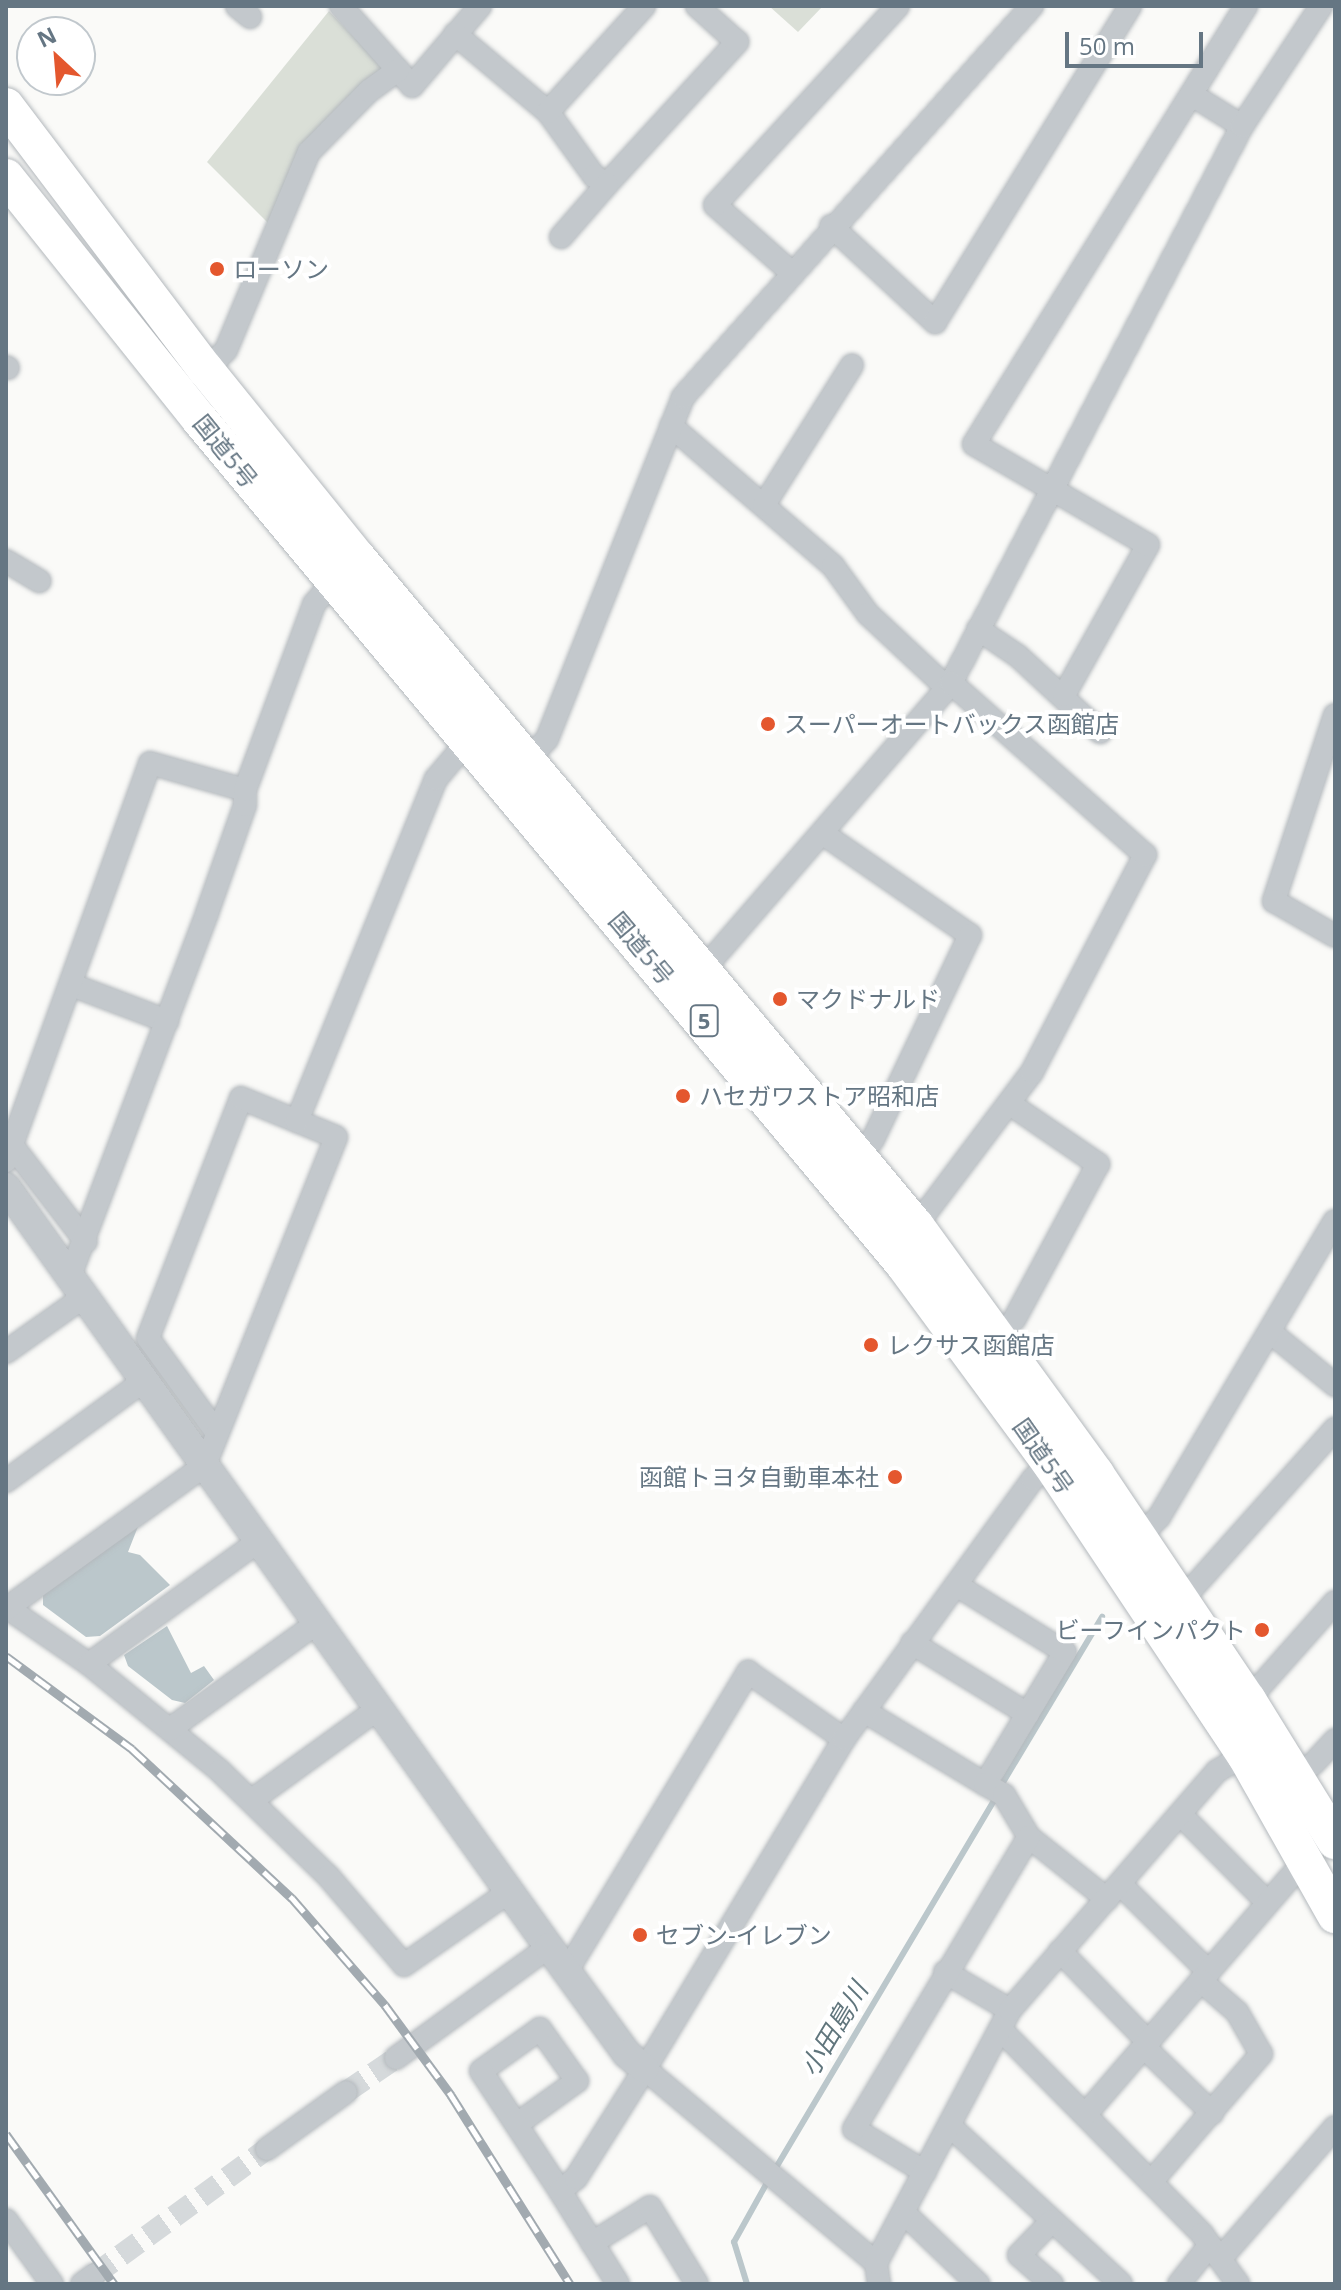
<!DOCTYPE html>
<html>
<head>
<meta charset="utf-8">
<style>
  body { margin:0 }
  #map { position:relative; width:1341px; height:2290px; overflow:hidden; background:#fafaf8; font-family:"Open Sans","Noto Sans JP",sans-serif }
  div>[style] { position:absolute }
  .green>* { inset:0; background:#dadfd7 }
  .water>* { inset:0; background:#bbc7cb }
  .stream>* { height:6px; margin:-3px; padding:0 3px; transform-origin:3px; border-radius:3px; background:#bbc7cb }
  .minor-tunnel>* { height:22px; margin-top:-11px; transform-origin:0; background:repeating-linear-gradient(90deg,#d5d9db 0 22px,transparent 0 33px) }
  .roads { filter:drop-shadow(0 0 2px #b4b9bd) drop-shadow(0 0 2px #b4b9bd) }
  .minor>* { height:22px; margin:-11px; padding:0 11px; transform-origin:11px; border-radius:11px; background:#c3c8cc }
  .tertiary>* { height:28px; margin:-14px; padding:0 14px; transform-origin:14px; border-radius:14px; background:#c3c8cc }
  .trunk>* { height:36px; margin:-18px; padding:0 18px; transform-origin:18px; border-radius:18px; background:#fff }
  .rail>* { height:9px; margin-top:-4.5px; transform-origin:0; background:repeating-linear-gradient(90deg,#fff 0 18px,#a2aab0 0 36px); box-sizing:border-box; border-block:2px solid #a2aab0 }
  .dots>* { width:22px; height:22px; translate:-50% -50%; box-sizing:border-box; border:4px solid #fff; border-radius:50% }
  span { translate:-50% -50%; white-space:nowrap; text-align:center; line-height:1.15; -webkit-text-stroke:8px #fff; paint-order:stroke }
  .shield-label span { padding:2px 6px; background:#fff; border:2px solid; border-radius:6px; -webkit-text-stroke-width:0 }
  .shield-label { font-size:22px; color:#657683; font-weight:700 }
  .poi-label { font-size:24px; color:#657683 }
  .left { translate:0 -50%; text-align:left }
  .right { translate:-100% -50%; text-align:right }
  .street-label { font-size:24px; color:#657683 }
  .water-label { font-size:26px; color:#60757c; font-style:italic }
  .frame { position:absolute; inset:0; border:8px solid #657683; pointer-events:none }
  .north { position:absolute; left:16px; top:16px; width:80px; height:80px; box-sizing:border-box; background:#fff; border:2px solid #c1c8cd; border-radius:50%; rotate:334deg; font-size:22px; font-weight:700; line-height:32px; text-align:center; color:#657683 }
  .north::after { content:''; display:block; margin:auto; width:28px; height:36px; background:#e4572e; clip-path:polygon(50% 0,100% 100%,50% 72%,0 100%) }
  .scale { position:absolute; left:1065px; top:32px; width:138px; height:36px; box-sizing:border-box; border:4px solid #657683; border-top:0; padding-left:10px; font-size:24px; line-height:28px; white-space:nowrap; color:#657683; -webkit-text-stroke:6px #fff; paint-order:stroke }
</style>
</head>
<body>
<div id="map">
  <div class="green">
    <div style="clip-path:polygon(769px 6px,823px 6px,798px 32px)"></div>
    <div style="clip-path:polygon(329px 11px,383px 68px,268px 223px,207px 162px)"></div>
  </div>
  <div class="water">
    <div style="clip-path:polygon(139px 1524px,128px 1552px,140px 1555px,170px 1585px,100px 1636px,86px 1637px,43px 1605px,43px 1593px)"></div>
    <div style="clip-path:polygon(167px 1626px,191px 1673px,204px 1666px,214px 1680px,185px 1703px,172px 1700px,128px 1666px,124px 1655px)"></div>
  </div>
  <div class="stream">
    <div style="left:1002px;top:1784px;width:195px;rotate:-59.1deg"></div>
    <div style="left:774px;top:2171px;width:433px;rotate:-59.3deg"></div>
    <div style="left:747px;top:2284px;width:44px;rotate:-107.2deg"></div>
    <div style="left:734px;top:2242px;width:70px;rotate:-60.9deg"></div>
  </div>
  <div class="minor-tunnel">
    <div style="left:346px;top:2092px;width:60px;rotate:-34.2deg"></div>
    <div style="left:94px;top:2275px;width:214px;rotate:-36.1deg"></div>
  </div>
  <div class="roads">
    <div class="minor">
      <div style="left:237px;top:6px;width:17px;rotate:40deg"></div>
      <div style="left:341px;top:6px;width:107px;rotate:48.4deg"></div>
      <div style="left:412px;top:86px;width:105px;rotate:-49.6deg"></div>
      <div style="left:455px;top:34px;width:121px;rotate:40deg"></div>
      <div style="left:548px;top:112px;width:79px;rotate:54.3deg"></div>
      <div style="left:594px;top:176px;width:15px;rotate:32deg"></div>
      <div style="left:607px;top:184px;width:193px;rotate:-47.5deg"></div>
      <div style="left:737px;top:42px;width:54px;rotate:-138deg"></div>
      <div style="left:1192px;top:95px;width:59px;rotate:31.8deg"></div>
      <div style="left:548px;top:112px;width:143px;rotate:-47.8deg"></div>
      <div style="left:831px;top:226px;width:142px;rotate:42.7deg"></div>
      <div style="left:935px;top:322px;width:371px;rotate:-58.3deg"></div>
      <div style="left:561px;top:237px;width:70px;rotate:-49deg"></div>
      <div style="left:791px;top:272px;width:101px;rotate:-138.6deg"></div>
      <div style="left:715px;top:205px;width:270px;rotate:-47.4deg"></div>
      <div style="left:6px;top:367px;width:2px;rotate:27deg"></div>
      <div style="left:206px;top:370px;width:28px;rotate:-45deg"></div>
      <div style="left:226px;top:350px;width:215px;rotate:-67.3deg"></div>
      <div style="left:309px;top:152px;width:86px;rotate:-45.5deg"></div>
      <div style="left:369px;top:91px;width:36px;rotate:-36deg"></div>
      <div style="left:671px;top:426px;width:214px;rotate:40.8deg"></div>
      <div style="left:833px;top:566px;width:59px;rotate:53.9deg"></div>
      <div style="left:868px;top:614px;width:108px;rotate:43.1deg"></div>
      <div style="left:764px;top:505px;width:165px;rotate:-57.8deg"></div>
      <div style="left:6px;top:561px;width:39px;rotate:31deg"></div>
      <div style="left:978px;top:629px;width:48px;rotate:34deg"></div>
      <div style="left:1018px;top:656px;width:112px;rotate:42.8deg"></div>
      <div style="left:1064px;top:695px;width:172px;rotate:-60.8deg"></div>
      <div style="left:1148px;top:545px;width:201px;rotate:-149.9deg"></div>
      <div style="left:974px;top:444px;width:516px;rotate:-58.16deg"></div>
      <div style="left:1335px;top:715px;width:196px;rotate:108.2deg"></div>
      <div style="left:1274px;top:901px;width:70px;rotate:29.8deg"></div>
      <div style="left:526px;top:761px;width:30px;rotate:-46deg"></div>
      <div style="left:547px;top:739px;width:368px;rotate:-68.3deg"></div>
      <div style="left:683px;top:397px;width:524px;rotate:-48.25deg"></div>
      <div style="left:822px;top:833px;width:180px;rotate:34.6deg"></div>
      <div style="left:970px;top:935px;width:228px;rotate:115.4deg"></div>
      <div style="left:695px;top:979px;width:391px;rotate:-49.1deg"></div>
      <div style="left:951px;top:683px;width:628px;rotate:-62.42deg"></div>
      <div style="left:1242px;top:126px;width:144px;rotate:-56.6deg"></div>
      <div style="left:72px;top:985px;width:102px;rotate:20.8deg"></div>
      <div style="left:1010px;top:1104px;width:107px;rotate:34.3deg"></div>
      <div style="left:1098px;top:1164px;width:177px;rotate:118.3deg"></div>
      <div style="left:14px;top:1148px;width:118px;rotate:52.5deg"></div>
      <div style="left:6px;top:1161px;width:423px;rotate:-70.1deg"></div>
      <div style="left:150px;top:763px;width:99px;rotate:15.9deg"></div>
      <div style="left:916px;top:1226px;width:193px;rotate:-53deg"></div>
      <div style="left:1032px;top:1072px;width:245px;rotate:-62.5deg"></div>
      <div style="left:1145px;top:855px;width:259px;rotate:-138.4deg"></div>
      <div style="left:70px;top:1276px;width:388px;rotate:-69.3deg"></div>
      <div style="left:207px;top:913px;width:114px;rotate:-70.6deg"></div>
      <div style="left:245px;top:805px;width:15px;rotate:-90deg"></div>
      <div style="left:245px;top:790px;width:198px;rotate:-69.6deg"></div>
      <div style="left:314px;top:604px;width:43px;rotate:-48.8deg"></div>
      <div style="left:1270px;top:1332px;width:84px;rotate:39.2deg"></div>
      <div style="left:6px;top:1352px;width:97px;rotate:-35.3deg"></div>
      <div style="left:217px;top:1433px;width:117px;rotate:-126deg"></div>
      <div style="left:148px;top:1338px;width:257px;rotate:-68.8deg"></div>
      <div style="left:241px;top:1098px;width:61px;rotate:22.3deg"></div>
      <div style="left:6px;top:1481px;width:172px;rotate:-36deg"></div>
      <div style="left:1132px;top:1544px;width:38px;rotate:-45deg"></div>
      <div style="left:1159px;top:1517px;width:344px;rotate:-59.3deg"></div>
      <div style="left:1181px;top:1601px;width:231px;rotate:-48.2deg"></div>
      <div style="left:6px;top:1607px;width:101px;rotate:34.5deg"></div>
      <div style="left:89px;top:1664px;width:169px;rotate:39.2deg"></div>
      <div style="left:220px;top:1771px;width:151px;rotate:44.2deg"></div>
      <div style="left:328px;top:1876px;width:117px;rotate:49.5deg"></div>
      <div style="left:404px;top:1965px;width:129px;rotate:-34.9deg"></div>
      <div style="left:7px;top:1608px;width:244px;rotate:-35.8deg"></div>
      <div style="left:205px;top:1465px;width:353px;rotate:-68.2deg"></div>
      <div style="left:336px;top:1137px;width:42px;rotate:-157.7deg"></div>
      <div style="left:297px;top:1121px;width:369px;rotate:-67.9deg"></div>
      <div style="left:436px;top:779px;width:48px;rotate:-50deg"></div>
      <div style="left:912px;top:1643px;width:136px;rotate:31.5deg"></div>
      <div style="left:89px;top:1664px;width:210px;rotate:-35.9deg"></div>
      <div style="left:1248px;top:1700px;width:131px;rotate:-48.4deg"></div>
      <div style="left:864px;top:1711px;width:141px;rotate:31.1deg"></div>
      <div style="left:985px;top:1784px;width:154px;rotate:-58.8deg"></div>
      <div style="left:1065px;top:1652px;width:128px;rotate:-148.4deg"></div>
      <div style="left:170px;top:1729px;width:181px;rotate:-35.8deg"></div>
      <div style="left:1313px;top:1764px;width:33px;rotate:-47deg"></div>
      <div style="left:985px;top:1784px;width:22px;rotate:30deg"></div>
      <div style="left:1004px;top:1795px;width:49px;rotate:59.2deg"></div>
      <div style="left:1029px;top:1837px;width:100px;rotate:38.5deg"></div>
      <div style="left:252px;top:1800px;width:157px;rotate:-35.9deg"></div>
      <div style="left:1180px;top:1814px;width:124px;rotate:45.3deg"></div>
      <div style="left:1120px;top:1884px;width:125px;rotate:44.7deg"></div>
      <div style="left:1060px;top:1951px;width:128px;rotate:45.9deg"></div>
      <div style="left:567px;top:1971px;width:350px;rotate:-58.8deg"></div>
      <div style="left:748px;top:1672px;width:117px;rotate:34.9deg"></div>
      <div style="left:945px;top:1972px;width:75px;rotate:30.3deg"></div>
      <div style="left:1000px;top:2029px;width:288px;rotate:45.4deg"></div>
      <div style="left:1202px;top:2234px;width:62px;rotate:54.2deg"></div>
      <div style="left:1144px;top:2047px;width:95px;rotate:44.1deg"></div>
      <div style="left:396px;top:2058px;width:189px;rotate:-36deg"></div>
      <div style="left:645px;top:2069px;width:302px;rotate:40deg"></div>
      <div style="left:1085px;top:2115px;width:316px;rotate:-49.2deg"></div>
      <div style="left:517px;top:2124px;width:74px;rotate:-35.6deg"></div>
      <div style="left:577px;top:2081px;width:64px;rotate:-125.4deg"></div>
      <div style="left:540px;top:2029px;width:72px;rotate:144.6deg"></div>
      <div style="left:481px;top:2071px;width:144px;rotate:56.6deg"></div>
      <div style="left:951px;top:2127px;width:231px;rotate:42.7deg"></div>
      <div style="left:267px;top:2149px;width:97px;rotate:-35.8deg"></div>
      <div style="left:925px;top:2172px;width:83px;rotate:-148.8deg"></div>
      <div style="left:854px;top:2129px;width:340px;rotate:-59.1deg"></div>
      <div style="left:1151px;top:2182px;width:169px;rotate:-49.3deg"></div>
      <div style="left:1261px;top:2054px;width:48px;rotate:-119.7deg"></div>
      <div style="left:1237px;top:2012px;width:48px;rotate:-139.3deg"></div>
      <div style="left:904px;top:2213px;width:103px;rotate:43.8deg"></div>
      <div style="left:6px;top:2220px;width:79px;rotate:54.3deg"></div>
      <div style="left:592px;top:2243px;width:68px;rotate:-31.8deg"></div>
      <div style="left:650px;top:2207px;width:90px;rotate:58.6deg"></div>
      <div style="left:1222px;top:2257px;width:172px;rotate:-49deg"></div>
      <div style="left:82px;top:2284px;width:15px;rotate:-37deg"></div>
      <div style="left:618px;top:2284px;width:110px;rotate:-121.9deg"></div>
      <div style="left:560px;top:2191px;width:21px;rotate:-39deg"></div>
      <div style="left:576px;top:2178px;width:129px;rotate:-57.7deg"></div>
      <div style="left:645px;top:2069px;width:385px;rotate:-58.9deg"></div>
      <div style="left:844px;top:1739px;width:321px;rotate:-54deg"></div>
      <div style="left:1033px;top:1479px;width:34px;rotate:-43deg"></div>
      <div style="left:879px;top:2284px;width:21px;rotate:-98deg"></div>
      <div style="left:876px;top:2263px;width:286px;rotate:-62.1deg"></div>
      <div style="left:1010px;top:2010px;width:316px;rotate:-49.1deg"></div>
      <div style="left:1217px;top:1771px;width:32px;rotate:-30deg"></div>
      <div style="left:1052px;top:2284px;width:44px;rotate:-138.7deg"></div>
      <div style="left:1019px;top:2255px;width:47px;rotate:-45.9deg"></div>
      <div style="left:1179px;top:2284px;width:48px;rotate:-51.7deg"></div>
    </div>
    <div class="tertiary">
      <div style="left:6px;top:1187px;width:934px;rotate:54.46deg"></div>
      <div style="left:549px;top:1947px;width:132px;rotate:53.9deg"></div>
      <div style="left:627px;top:2054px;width:23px;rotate:40deg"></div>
    </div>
    <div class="trunk">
      <div style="left:6px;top:106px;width:331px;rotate:52.9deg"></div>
      <div style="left:206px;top:370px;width:240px;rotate:51.1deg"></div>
      <div style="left:357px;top:557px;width:872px;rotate:50.12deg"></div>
      <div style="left:916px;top:1226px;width:306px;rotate:54deg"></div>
      <div style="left:1096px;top:1474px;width:272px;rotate:56.1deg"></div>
      <div style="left:1248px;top:1700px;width:166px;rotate:58.3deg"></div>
      <div style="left:6px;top:177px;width:311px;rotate:51.4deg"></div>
      <div style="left:200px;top:420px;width:1100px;rotate:50.2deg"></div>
      <div style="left:904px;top:1265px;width:246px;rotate:53.6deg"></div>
      <div style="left:1050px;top:1463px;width:351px;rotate:56.3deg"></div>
      <div style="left:1245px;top:1755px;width:184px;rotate:60.6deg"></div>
    </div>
  </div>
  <div class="rail">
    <div style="left:6px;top:1656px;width:157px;rotate:36.4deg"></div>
    <div style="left:132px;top:1749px;width:219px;rotate:43deg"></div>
    <div style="left:292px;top:1898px;width:142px;rotate:49deg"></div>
    <div style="left:385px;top:2005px;width:112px;rotate:53.7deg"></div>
    <div style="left:451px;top:2095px;width:223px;rotate:57.8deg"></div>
    <div style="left:6px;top:2134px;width:185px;rotate:54.2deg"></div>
  </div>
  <div class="dots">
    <div style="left:217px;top:269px;background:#e4572e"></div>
    <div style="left:768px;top:724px;background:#e4572e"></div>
    <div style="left:780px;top:999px;background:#e4572e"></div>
    <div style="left:683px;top:1096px;background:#e4572e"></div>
    <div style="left:871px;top:1345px;background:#e4572e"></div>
    <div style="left:895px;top:1477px;background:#e4572e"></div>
    <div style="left:1262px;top:1630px;background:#e4572e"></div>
    <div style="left:640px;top:1935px;background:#e4572e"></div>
  </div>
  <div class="shield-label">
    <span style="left:704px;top:1021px">5</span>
  </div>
  <div class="poi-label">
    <span class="left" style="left:233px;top:269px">ローソン</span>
    <span class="left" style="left:784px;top:724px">スーパーオートバックス函館店</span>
    <span class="left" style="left:796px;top:999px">マクドナルド</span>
    <span class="left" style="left:699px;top:1096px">ハセガワストア昭和店</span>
    <span class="left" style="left:887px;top:1345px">レクサス函館店</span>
    <span class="right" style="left:879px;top:1477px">函館トヨタ自動車本社</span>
    <span class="right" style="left:1246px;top:1630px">ビーフインパクト</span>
    <span class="left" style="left:656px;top:1935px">セブン-イレブン</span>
  </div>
  <div class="street-label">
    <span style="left:226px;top:451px;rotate:51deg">国道5号</span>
    <span style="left:642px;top:948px;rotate:50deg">国道5号</span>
    <span style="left:1044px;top:1456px;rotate:55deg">国道5号</span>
  </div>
  <div class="water-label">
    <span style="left:834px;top:2029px;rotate:-59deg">小田島川</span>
  </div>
  <div class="frame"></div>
  <div class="north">N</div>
  <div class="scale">50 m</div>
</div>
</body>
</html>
